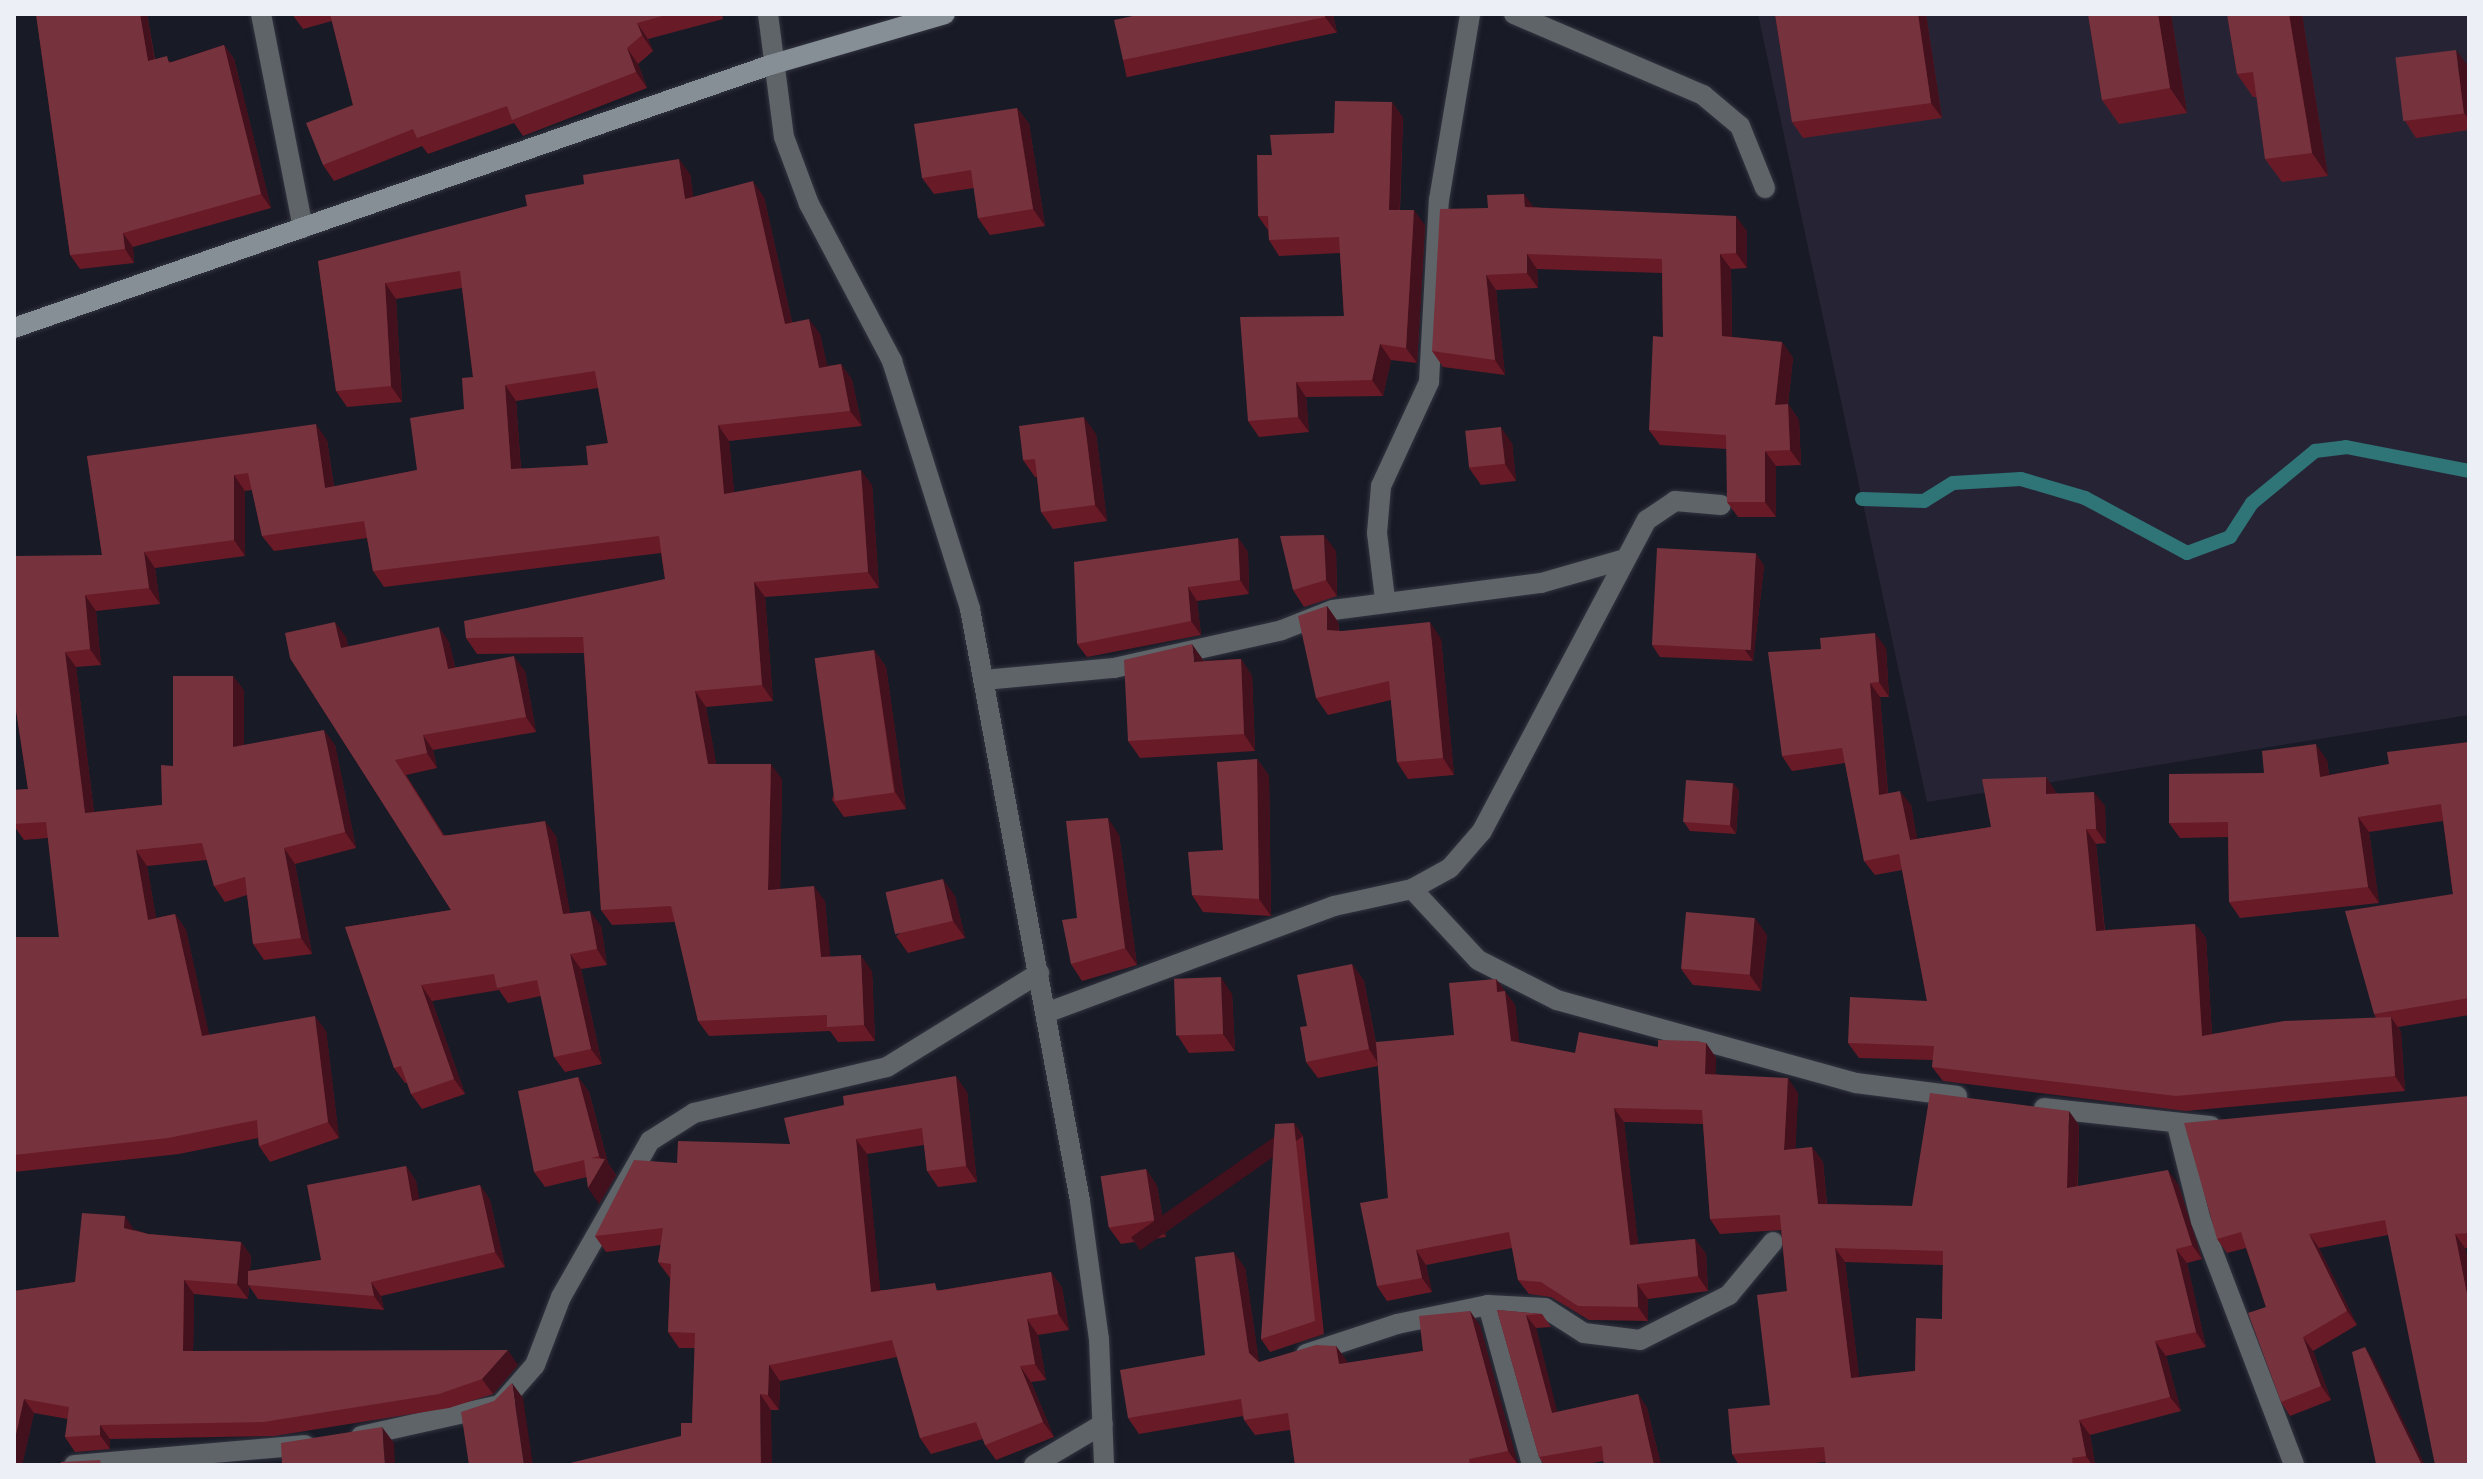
<!DOCTYPE html>
<html>
<head>
<meta charset="utf-8">
<style>
  body { margin:0 }
  #map { position:relative; width:2483px; height:1479px; overflow:hidden; background:#181a26; font-family:Quicksand,sans-serif }
  div>[style] { position:absolute }
  .education>* { inset:0; background:#262434 }
  .stream>* { height:14px; margin:-7px; padding:0 7px; transform-origin:7px; border-radius:7px; background:#2f7477 }
  .roads { filter:drop-shadow(0 0 2px #32343f) drop-shadow(0 0 2px #32343f) }
  .street>* { height:20px; margin:-10px; padding:0 10px; transform-origin:10px; border-radius:10px; background:#5f6469 }
  .secondary>* { height:20px; margin:-10px; padding:0 10px; transform-origin:10px; border-radius:10px; background:#868e96 }
  .wall>* { inset:0; background:#681b27; transform-origin:0 0 }
  .shaded-wall>* { inset:0; background:#42111d; transform-origin:0 0 }
  .building>* { inset:0; background:#76323d; transform-origin:0 0 }
  span { translate:-50% -50%; white-space:nowrap; text-align:center; line-height:1.15; -webkit-text-stroke:6px #181a26; paint-order:stroke }
  .frame { position:absolute; inset:0; border:16px solid #edeff7; pointer-events:none }
</style>
</head>
<body>
<div id="map">
  <div class="education">
    <div style="clip-path:polygon(1758px 14px,2469px 14px,2469px 715px,1927px 802px)"></div>
  </div>
  <div class="stream">
    <div style="left:1862px;top:499px;width:62px;rotate:1.8deg"></div>
    <div style="left:1924px;top:501px;width:34px;rotate:-32deg"></div>
    <div style="left:1953px;top:483px;width:68px;rotate:-3.4deg"></div>
    <div style="left:2021px;top:479px;width:67px;rotate:16.5deg"></div>
    <div style="left:2085px;top:498px;width:116px;rotate:28.3deg"></div>
    <div style="left:2187px;top:553px;width:46px;rotate:-20.4deg"></div>
    <div style="left:2230px;top:537px;width:40px;rotate:-57.1deg"></div>
    <div style="left:2252px;top:503px;width:82px;rotate:-39.5deg"></div>
    <div style="left:2315px;top:451px;width:31px;rotate:-7deg"></div>
    <div style="left:2346px;top:447px;width:125px;rotate:11deg"></div>
  </div>
  <div class="roads">
    <div class="street">
      <div style="left:261px;top:14px;width:218px;rotate:78.9deg"></div>
      <div style="left:768px;top:14px;width:124px;rotate:82.6deg"></div>
      <div style="left:784px;top:137px;width:72px;rotate:69.5deg"></div>
      <div style="left:809px;top:204px;width:178px;rotate:62.1deg"></div>
      <div style="left:892px;top:361px;width:260px;rotate:72.5deg"></div>
      <div style="left:970px;top:609px;width:602px;rotate:79.47deg"></div>
      <div style="left:1080px;top:1201px;width:139px;rotate:82.2deg"></div>
      <div style="left:1099px;top:1339px;width:126px;rotate:87.7deg"></div>
      <div style="left:1514px;top:14px;width:206px;rotate:23.2deg"></div>
      <div style="left:1703px;top:95px;width:48px;rotate:40deg"></div>
      <div style="left:1740px;top:126px;width:67px;rotate:68deg"></div>
      <div style="left:1385px;top:599px;width:66px;rotate:-96.9deg"></div>
      <div style="left:1377px;top:533px;width:47px;rotate:-85.1deg"></div>
      <div style="left:1381px;top:486px;width:115px;rotate:-65.2deg"></div>
      <div style="left:1429px;top:382px;width:182px;rotate:-86.9deg"></div>
      <div style="left:1439px;top:200px;width:189px;rotate:-80.5deg"></div>
      <div style="left:984px;top:680px;width:131px;rotate:-5.3deg"></div>
      <div style="left:1114px;top:668px;width:172px;rotate:-12.7deg"></div>
      <div style="left:1282px;top:630px;width:55px;rotate:-21.4deg"></div>
      <div style="left:1333px;top:610px;width:210px;rotate:-7.4deg"></div>
      <div style="left:1541px;top:583px;width:87px;rotate:-15.9deg"></div>
      <div style="left:1412px;top:889px;width:97px;rotate:47.1deg"></div>
      <div style="left:1478px;top:960px;width:89px;rotate:26.9deg"></div>
      <div style="left:1557px;top:1000px;width:310px;rotate:15.5deg"></div>
      <div style="left:1856px;top:1083px;width:102px;rotate:7.3deg"></div>
      <div style="left:1046px;top:1013px;width:307px;rotate:-20.4deg"></div>
      <div style="left:1334px;top:906px;width:80px;rotate:-12.3deg"></div>
      <div style="left:1412px;top:889px;width:43px;rotate:-28.9deg"></div>
      <div style="left:1450px;top:868px;width:49px;rotate:-49.1deg"></div>
      <div style="left:1482px;top:831px;width:352px;rotate:-62.1deg"></div>
      <div style="left:1647px;top:520px;width:34px;rotate:-34deg"></div>
      <div style="left:1675px;top:501px;width:46px;rotate:5deg"></div>
      <div style="left:2044px;top:1108px;width:168px;rotate:6.2deg"></div>
      <div style="left:2177px;top:1125px;width:99px;rotate:76deg"></div>
      <div style="left:2201px;top:1221px;width:261px;rotate:69.1deg"></div>
      <div style="left:1488px;top:1305px;width:166px;rotate:74.6deg"></div>
      <div style="left:1306px;top:1354px;width:96px;rotate:-18.2deg"></div>
      <div style="left:1397px;top:1324px;width:93px;rotate:-11.8deg"></div>
      <div style="left:1488px;top:1305px;width:57px;rotate:3deg"></div>
      <div style="left:1545px;top:1308px;width:46px;rotate:32.7deg"></div>
      <div style="left:1584px;top:1333px;width:56px;rotate:7.1deg"></div>
      <div style="left:1640px;top:1340px;width:100px;rotate:-26.8deg"></div>
      <div style="left:1729px;top:1295px;width:69px;rotate:-50.3deg"></div>
      <div style="left:361px;top:1436px;width:142px;rotate:-12.6deg"></div>
      <div style="left:500px;top:1405px;width:53px;rotate:-48.8deg"></div>
      <div style="left:535px;top:1365px;width:73px;rotate:-69.1deg"></div>
      <div style="left:561px;top:1297px;width:180px;rotate:-60.3deg"></div>
      <div style="left:650px;top:1141px;width:52px;rotate:-32.5deg"></div>
      <div style="left:694px;top:1113px;width:198px;rotate:-13.4deg"></div>
      <div style="left:887px;top:1067px;width:179px;rotate:-31.7deg"></div>
      <div style="left:74px;top:1465px;width:232px;rotate:-4.9deg"></div>
      <div style="left:1034px;top:1465px;width:80px;rotate:-30.7deg"></div>
    </div>
    <div class="secondary">
      <div style="left:14px;top:328px;width:800px;rotate:-19.18deg"></div>
      <div style="left:770px;top:65px;width:182px;rotate:-16.2deg"></div>
    </div>
  </div>
  <div class="wall">
    <div style="clip-path:polygon(36px 14px,147px 14px,155px 59px,172px 62px,224px 45px,234px 59px,271px 208px,133px 247px,134px 263px,80px 269px,70px 255px)"></div>
    <div style="clip-path:polygon(292px 14px,722px 14px,723px 19px,648px 39px,653px 51px,638px 64px,647px 88px,523px 136px,514px 123px,428px 154px,422px 146px,334px 181px,323px 165px,353px 105px,332px 21px,303px 29px)"></div>
    <div style="left:1333px;top:14px;width:19px;height:215px;rotate:78deg"></div>
    <div style="clip-path:polygon(1775px 14px,1926px 14px,1942px 118px,1803px 138px,1792px 122px)"></div>
    <div style="clip-path:polygon(2088px 14px,2171px 14px,2187px 113px,2119px 124px,2102px 100px)"></div>
    <div style="clip-path:polygon(2227px 14px,2302px 14px,2328px 176px,2282px 182px,2265px 159px,2257px 97px,2253px 97px,2237px 74px)"></div>
    <div style="clip-path:polygon(2468px 66px,2469px 78px,2469px 130px,2416px 138px,2405px 121px)"></div>
    <div style="clip-path:polygon(1392px 102px,1403px 118px,1400px 210px,1425px 225px,1417px 363px,1391px 360px,1383px 396px,1306px 397px,1309px 432px,1259px 437px,1248px 421px,1344px 316px,1340px 253px,1279px 256px,1269px 240px,1268px 230px,1258px 216px,1272px 155px,1334px 133px)"></div>
    <div style="clip-path:polygon(1017px 108px,1029px 124px,1045px 226px,990px 235px,978px 218px,974px 188px,934px 194px,922px 178px)"></div>
    <div style="clip-path:polygon(evenodd,690px 174px,693px 197px,764px 197px,792px 322px,820px 334px,827px 366px,841px 364px,852px 380px,862px 426px,729px 441px,734px 492px,872px 485px,879px 588px,765px 597px,773px 701px,706px 707px,716px 764px,782px 779px,780px 889px,825px 901px,830px 957px,872px 971px,875px 1041px,838px 1042px,830px 1031px,709px 1036px,698px 1021px,675px 922px,612px 925px,601px 910px,584px 653px,477px 654px,466px 638px,665px 579px,661px 553px,384px 587px,373px 571px,367px 538px,274px 551px,262px 536px,252px 490px,245px 491px,245px 556px,155px 568px,160px 604px,96px 611px,101px 665px,76px 667px,94px 812px,162px 805px,173px 766px,233px 676px,244px 691px,244px 745px,335px 745px,356px 848px,295px 864px,312px 954px,264px 960px,253px 944px,247px 895px,225px 902px,214px 886px,207px 860px,147px 866px,156px 918px,175px 914px,186px 930px,209px 1035px,326px 1031px,339px 1138px,270px 1162px,259px 1146px,258px 1138px,179px 1154px,14px 1172px,14px 937px,59px 937px,48px 838px,24px 840px,14px 826px,14px 790px,28px 789px,14px 697px,102px 555px,87px 456px,327px 440px,334px 487px,417px 470px,464px 409px,473px 377px,462px 288px,396px 299px,402px 402px,347px 407px,336px 391px,318px 261px,690px 174px,598px 388px,608px 443px,588px 465px,521px 469px,516px 401px,598px 388px)"></div>
    <div style="clip-path:polygon(1533px 207px,1747px 231px,1747px 268px,1731px 269px,1732px 337px,1782px 342px,1793px 358px,1788px 404px,1799px 420px,1801px 465px,1776px 466px,1776px 517px,1738px 517px,1727px 502px,1727px 449px,1660px 445px,1649px 430px,1663px 337px,1662px 273px,1537px 269px,1538px 288px,1496px 290px,1505px 375px,1443px 367px,1432px 351px)"></div>
    <div style="clip-path:polygon(1096px 434px,1107px 521px,1053px 529px,1041px 512px,1037px 477px,1035px 477px,1023px 460px)"></div>
    <div style="clip-path:polygon(1512px 443px,1516px 481px,1481px 485px,1469px 468px)"></div>
    <div style="clip-path:polygon(1238px 538px,1248px 552px,1249px 594px,1197px 601px,1201px 635px,1087px 657px,1077px 644px)"></div>
    <div style="clip-path:polygon(1336px 551px,1337px 596px,1304px 607px,1293px 590px)"></div>
    <div style="clip-path:polygon(1756px 554px,1764px 566px,1753px 661px,1660px 657px,1652px 645px)"></div>
    <div style="clip-path:polygon(1327px 606px,1338px 622px,1339px 631px,1441px 639px,1454px 775px,1408px 779px,1397px 762px,1391px 700px,1328px 715px,1316px 698px)"></div>
    <div style="clip-path:polygon(346px 637px,348px 646px,449px 642px,455px 667px,525px 671px,536px 732px,433px 750px,437px 768px,406px 775px,444px 835px,556px 836px,570px 913px,601px 926px,607px 965px,581px 969px,602px 1064px,565px 1072px,554px 1057px,541px 996px,508px 1003px,499px 990px,432px 1001px,465px 1094px,422px 1109px,411px 1094px,407px 1083px,405px 1083px,394px 1068px,345px 927px,451px 910px,290px 658px)"></div>
    <div style="clip-path:polygon(1886px 648px,1889px 697px,1880px 697px,1888px 793px,1911px 805px,1917px 839px,1991px 827px,2046px 777px,2056px 793px,2105px 806px,2106px 843px,2096px 844px,2105px 930px,2195px 924px,2206px 938px,2212px 1034px,2376px 1018px,2374px 1014px,2453px 894px,2443px 821px,2369px 832px,2379px 903px,2240px 918px,2229px 902px,2228px 837px,2180px 838px,2169px 823px,2264px 773px,2327px 760px,2329px 775px,2389px 764px,2469px 742px,2469px 1015px,2398px 1027px,2401px 1032px,2405px 1091px,2186px 1111px,1943px 1081px,1932px 1067px,1933px 1060px,1859px 1058px,1848px 1043px,1927px 1001px,1902px 870px,1875px 875px,1864px 861px,1845px 763px,1792px 771px,1782px 756px)"></div>
    <div style="clip-path:polygon(874px 650px,886px 667px,906px 809px,844px 817px,832px 800px)"></div>
    <div style="clip-path:polygon(1241px 659px,1252px 676px,1255px 751px,1140px 758px,1128px 741px,1203px 661px)"></div>
    <div style="clip-path:polygon(1257px 759px,1269px 776px,1271px 916px,1203px 912px,1192px 895px,1223px 850px)"></div>
    <div style="clip-path:polygon(1733px 783px,1739px 791px,1736px 834px,1690px 831px,1684px 822px)"></div>
    <div style="clip-path:polygon(1119px 835px,1137px 965px,1082px 981px,1071px 964px,1077px 918px)"></div>
    <div style="clip-path:polygon(955px 896px,965px 938px,908px 953px,896px 936px)"></div>
    <div style="clip-path:polygon(1767px 935px,1761px 991px,1693px 985px,1681px 969px)"></div>
    <div style="clip-path:polygon(evenodd,1352px 964px,1364px 981px,1376px 1043px,1454px 1035px,1496px 979px,1515px 1005px,1519px 1043px,1575px 1053px,1706px 1043px,1716px 1058px,1715px 1074px,1798px 1093px,1795px 1149px,1812px 1147px,1823px 1162px,1827px 1204px,1912px 1206px,2079px 1125px,2078px 1186px,2178px 1184px,2202px 1259px,2187px 1263px,2206px 1347px,2166px 1356px,2181px 1411px,2090px 1435px,2095px 1465px,1826px 1465px,1825px 1462px,1792px 1465px,1739px 1465px,1732px 1454px,1770px 1405px,1787px 1291px,1781px 1230px,1720px 1234px,1710px 1219px,1703px 1124px,1624px 1122px,1638px 1244px,1695px 1239px,1706px 1254px,1708px 1291px,1648px 1299px,1648px 1321px,1589px 1320px,1551px 1297px,1529px 1294px,1518px 1280px,1512px 1248px,1426px 1265px,1432px 1292px,1387px 1301px,1377px 1286px,1388px 1198px,1378px 1066px,1318px 1078px,1306px 1062px,1352px 964px,1845px 1262px,1943px 1265px,1942px 1319px,1915px 1371px,1859px 1377px,1845px 1262px)"></div>
    <div style="clip-path:polygon(1232px 994px,1235px 1051px,1189px 1053px,1178px 1036px)"></div>
    <div style="clip-path:polygon(578px 1077px,589px 1092px,608px 1163px,616px 1175px,599px 1204px,587px 1177px,545px 1187px,534px 1172px)"></div>
    <div style="clip-path:polygon(967px 1092px,977px 1182px,938px 1187px,927px 1171px,924px 1145px,867px 1154px,880px 1290px,941px 1290px,1051px 1272px,1062px 1288px,1069px 1330px,1038px 1335px,1046px 1380px,1031px 1382px,1054px 1437px,996px 1460px,985px 1445px,983px 1439px,931px 1454px,920px 1438px,897px 1357px,780px 1381px,779px 1410px,771px 1410px,681px 1436px,692px 1423px,695px 1348px,679px 1348px,668px 1332px,670px 1278px,658px 1262px,661px 1245px,606px 1252px,595px 1236px,677px 1163px,790px 1144px)"></div>
    <div style="clip-path:polygon(2469px 1096px,2469px 1248px,2465px 1248px,2469px 1268px,2469px 1465px,2388px 1235px,2319px 1248px,2357px 1325px,2313px 1351px,2331px 1400px,2290px 1416px,2281px 1402px,2266px 1307px,2246px 1248px,2227px 1253px,2217px 1239px)"></div>
    <div style="clip-path:polygon(1294px 1123px,1303px 1136px,1324px 1334px,1270px 1352px,1261px 1339px)"></div>
    <div style="clip-path:polygon(406px 1166px,416px 1181px,419px 1199px,480px 1185px,490px 1200px,505px 1267px,381px 1296px,384px 1310px,258px 1299px,249px 1286px,248px 1299px,194px 1294px,193px 1351px,518px 1365px,493px 1394px,449px 1408px,274px 1436px,110px 1439px,110px 1449px,75px 1452px,65px 1437px,68px 1419px,34px 1413px,22px 1465px,14px 1465px,14px 1291px,75px 1282px,135px 1230px,148px 1234px,241px 1242px,251px 1256px,250px 1271px,321px 1260px)"></div>
    <div style="clip-path:polygon(1146px 1169px,1157px 1186px,1166px 1237px,1121px 1244px,1109px 1228px)"></div>
    <div style="clip-path:polygon(1245px 1268px,1259px 1362px,1336px 1346px,1347px 1363px,1423px 1351px,1470px 1311px,1480px 1326px,1518px 1465px,1295px 1465px,1290px 1430px,1255px 1435px,1244px 1420px,1243px 1416px,1139px 1434px,1128px 1418px,1205px 1355px)"></div>
    <div style="clip-path:polygon(1497px 1310px,1542px 1314px,1551px 1327px,1536px 1328px,1557px 1412px,1638px 1394px,1647px 1408px,1661px 1465px,1604px 1465px,1603px 1461px,1582px 1465px,1544px 1465px,1539px 1457px)"></div>
  </div>
  <div class="shaded-wall">
    <div style="clip-path:polygon(140px 14px,147px 14px,157px 75px,148px 61px)"></div>
    <div style="clip-path:polygon(1325px 14px,1333px 14px,1337px 33px,1325px 17px)"></div>
    <div style="clip-path:polygon(1918px 14px,1926px 14px,1942px 118px,1931px 103px)"></div>
    <div style="clip-path:polygon(2158px 14px,2171px 14px,2187px 113px,2170px 88px)"></div>
    <div style="clip-path:polygon(2289px 14px,2302px 14px,2328px 176px,2312px 153px)"></div>
    <div style="clip-path:polygon(637px 23px,648px 39px,653px 51px,642px 35px)"></div>
    <div style="clip-path:polygon(224px 45px,234px 59px,271px 208px,261px 194px)"></div>
    <div style="clip-path:polygon(627px 48px,638px 64px,647px 88px,636px 72px)"></div>
    <div style="clip-path:polygon(2456px 50px,2468px 66px,2469px 78px,2469px 120px,2464px 113px)"></div>
    <div style="clip-path:polygon(1392px 102px,1403px 118px,1399px 225px,1389px 210px)"></div>
    <div style="clip-path:polygon(1017px 108px,1029px 124px,1045px 226px,1033px 209px)"></div>
    <div style="clip-path:polygon(679px 159px,690px 174px,696px 215px,685px 199px)"></div>
    <div style="clip-path:polygon(753px 181px,764px 197px,796px 340px,785px 324px)"></div>
    <div style="clip-path:polygon(1524px 194px,1535px 209px,1525px 207px)"></div>
    <div style="clip-path:polygon(1414px 210px,1425px 225px,1417px 363px,1406px 348px)"></div>
    <div style="clip-path:polygon(1736px 216px,1747px 231px,1747px 268px,1736px 253px)"></div>
    <div style="clip-path:polygon(123px 233px,133px 247px,134px 263px,125px 249px)"></div>
    <div style="clip-path:polygon(1527px 254px,1537px 269px,1538px 288px,1527px 273px)"></div>
    <div style="clip-path:polygon(1720px 254px,1731px 269px,1732px 351px,1722px 336px)"></div>
    <div style="clip-path:polygon(1486px 275px,1496px 290px,1505px 375px,1495px 360px)"></div>
    <div style="clip-path:polygon(385px 283px,396px 299px,402px 402px,391px 386px)"></div>
    <div style="clip-path:polygon(809px 319px,820px 334px,831px 383px,819px 368px)"></div>
    <div style="clip-path:polygon(1782px 342px,1793px 358px,1786px 420px,1775px 405px)"></div>
    <div style="clip-path:polygon(1380px 344px,1391px 360px,1383px 396px,1372px 380px)"></div>
    <div style="clip-path:polygon(841px 364px,852px 380px,862px 426px,850px 411px)"></div>
    <div style="clip-path:polygon(1296px 382px,1306px 397px,1309px 432px,1298px 417px)"></div>
    <div style="clip-path:polygon(505px 385px,516px 401px,522px 485px,511px 469px)"></div>
    <div style="clip-path:polygon(1788px 404px,1799px 420px,1801px 465px,1790px 450px)"></div>
    <div style="clip-path:polygon(1084px 417px,1096px 434px,1107px 521px,1095px 505px)"></div>
    <div style="clip-path:polygon(316px 424px,327px 440px,336px 504px,325px 488px)"></div>
    <div style="clip-path:polygon(718px 425px,729px 441px,736px 510px,724px 494px)"></div>
    <div style="clip-path:polygon(1501px 427px,1512px 443px,1516px 481px,1505px 464px)"></div>
    <div style="clip-path:polygon(1765px 451px,1776px 466px,1776px 517px,1765px 502px)"></div>
    <div style="clip-path:polygon(861px 470px,872px 485px,879px 588px,868px 572px)"></div>
    <div style="clip-path:polygon(234px 475px,245px 491px,245px 556px,234px 540px)"></div>
    <div style="clip-path:polygon(1324px 535px,1336px 551px,1337px 596px,1326px 580px)"></div>
    <div style="clip-path:polygon(1238px 538px,1248px 552px,1249px 594px,1240px 580px)"></div>
    <div style="clip-path:polygon(144px 552px,155px 568px,160px 604px,149px 588px)"></div>
    <div style="clip-path:polygon(1756px 554px,1764px 566px,1753px 661px,1745px 650px)"></div>
    <div style="clip-path:polygon(754px 582px,765px 597px,773px 701px,762px 685px)"></div>
    <div style="clip-path:polygon(1188px 587px,1197px 601px,1201px 635px,1191px 621px)"></div>
    <div style="clip-path:polygon(85px 595px,96px 611px,101px 665px,90px 649px)"></div>
    <div style="clip-path:polygon(1327px 606px,1338px 622px,1339px 647px,1327px 630px)"></div>
    <div style="clip-path:polygon(335px 622px,346px 637px,352px 663px,341px 648px)"></div>
    <div style="clip-path:polygon(1430px 622px,1441px 639px,1454px 775px,1443px 758px)"></div>
    <div style="clip-path:polygon(439px 627px,449px 642px,459px 684px,448px 669px)"></div>
    <div style="clip-path:polygon(1875px 633px,1886px 648px,1889px 697px,1879px 682px)"></div>
    <div style="clip-path:polygon(1192px 644px,1204px 661px,1194px 662px)"></div>
    <div style="clip-path:polygon(874px 650px,886px 667px,906px 809px,895px 792px)"></div>
    <div style="clip-path:polygon(65px 652px,76px 667px,96px 829px,85px 813px)"></div>
    <div style="clip-path:polygon(514px 656px,525px 671px,536px 732px,526px 717px)"></div>
    <div style="clip-path:polygon(1241px 659px,1252px 676px,1255px 751px,1244px 734px)"></div>
    <div style="clip-path:polygon(233px 676px,244px 691px,244px 763px,233px 747px)"></div>
    <div style="clip-path:polygon(1870px 683px,1880px 697px,1889px 809px,1879px 795px)"></div>
    <div style="clip-path:polygon(695px 691px,706px 707px,719px 779px,708px 764px)"></div>
    <div style="clip-path:polygon(324px 730px,335px 745px,356px 848px,345px 832px)"></div>
    <div style="clip-path:polygon(423px 735px,433px 750px,437px 768px,427px 753px)"></div>
    <div style="clip-path:polygon(2316px 744px,2327px 760px,2331px 792px,2320px 777px)"></div>
    <div style="clip-path:polygon(1257px 759px,1269px 776px,1271px 916px,1259px 899px)"></div>
    <div style="clip-path:polygon(771px 764px,782px 779px,780px 906px,768px 890px)"></div>
    <div style="clip-path:polygon(2046px 777px,2056px 792px,2056px 808px,2046px 794px)"></div>
    <div style="clip-path:polygon(1733px 783px,1739px 791px,1736px 834px,1730px 825px)"></div>
    <div style="clip-path:polygon(1900px 791px,1911px 805px,1920px 855px,1910px 840px)"></div>
    <div style="clip-path:polygon(2094px 792px,2105px 806px,2106px 843px,2096px 829px)"></div>
    <div style="clip-path:polygon(2358px 817px,2369px 832px,2379px 903px,2368px 887px)"></div>
    <div style="clip-path:polygon(1108px 818px,1119px 835px,1137px 965px,1125px 948px)"></div>
    <div style="clip-path:polygon(545px 821px,556px 836px,573px 929px,563px 914px)"></div>
    <div style="clip-path:polygon(2086px 829px,2096px 844px,2106px 945px,2096px 931px)"></div>
    <div style="clip-path:polygon(284px 848px,295px 864px,312px 954px,301px 938px)"></div>
    <div style="clip-path:polygon(136px 850px,147px 866px,159px 935px,148px 920px)"></div>
    <div style="clip-path:polygon(943px 879px,955px 896px,965px 938px,953px 921px)"></div>
    <div style="clip-path:polygon(814px 886px,825px 901px,832px 973px,821px 957px)"></div>
    <div style="clip-path:polygon(590px 911px,601px 926px,607px 965px,597px 949px)"></div>
    <div style="clip-path:polygon(175px 914px,186px 930px,213px 1052px,202px 1036px)"></div>
    <div style="clip-path:polygon(1755px 918px,1767px 935px,1761px 991px,1749px 974px)"></div>
    <div style="clip-path:polygon(2195px 924px,2206px 938px,2213px 1050px,2202px 1036px)"></div>
    <div style="clip-path:polygon(570px 954px,581px 969px,602px 1064px,591px 1049px)"></div>
    <div style="clip-path:polygon(861px 955px,872px 971px,875px 1041px,864px 1025px)"></div>
    <div style="clip-path:polygon(1352px 964px,1364px 981px,1380px 1066px,1369px 1049px)"></div>
    <div style="clip-path:polygon(1221px 977px,1232px 994px,1235px 1051px,1223px 1034px)"></div>
    <div style="clip-path:polygon(1496px 979px,1515px 1005px,1521px 1055px,1511px 1041px,1497px 992px)"></div>
    <div style="clip-path:polygon(421px 985px,432px 1001px,465px 1094px,454px 1079px)"></div>
    <div style="clip-path:polygon(315px 1016px,326px 1031px,339px 1138px,328px 1122px)"></div>
    <div style="clip-path:polygon(2391px 1017px,2401px 1032px,2405px 1091px,2395px 1076px)"></div>
    <div style="clip-path:polygon(1706px 1043px,1716px 1058px,1715px 1088px,1705px 1074px)"></div>
    <div style="clip-path:polygon(956px 1076px,967px 1092px,977px 1182px,966px 1166px)"></div>
    <div style="clip-path:polygon(578px 1077px,589px 1092px,608px 1163px,616px 1175px,599px 1204px,588px 1188px,603px 1162px,599px 1156px)"></div>
    <div style="clip-path:polygon(1788px 1078px,1798px 1093px,1795px 1165px,1784px 1150px)"></div>
    <div style="clip-path:polygon(1614px 1108px,1624px 1122px,1640px 1259px,1630px 1245px)"></div>
    <div style="clip-path:polygon(2069px 1111px,2079px 1125px,2077px 1202px,2067px 1188px)"></div>
    <div style="left:1294px;top:1123px;width:16px;height:199px;rotate:55deg"></div>
    <div style="clip-path:polygon(856px 1139px,867px 1154px,882px 1307px,871px 1292px)"></div>
    <div style="clip-path:polygon(1812px 1147px,1823px 1162px,1828px 1218px,1818px 1204px)"></div>
    <div style="clip-path:polygon(406px 1166px,416px 1181px,422px 1215px,412px 1201px)"></div>
    <div style="clip-path:polygon(1146px 1169px,1157px 1186px,1166px 1237px,1154px 1220px)"></div>
    <div style="clip-path:polygon(2168px 1170px,2178px 1184px,2202px 1259px,2192px 1245px)"></div>
    <div style="clip-path:polygon(480px 1185px,490px 1200px,505px 1267px,495px 1252px)"></div>
    <div style="clip-path:polygon(125px 1216px,135px 1231px,124px 1228px)"></div>
    <div style="clip-path:polygon(2309px 1234px,2319px 1248px,2357px 1325px,2347px 1311px)"></div>
    <div style="clip-path:polygon(2455px 1234px,2465px 1248px,2469px 1268px,2469px 1304px)"></div>
    <div style="clip-path:polygon(1695px 1239px,1706px 1254px,1708px 1291px,1698px 1276px)"></div>
    <div style="clip-path:polygon(241px 1242px,251px 1256px,248px 1299px,237px 1284px)"></div>
    <div style="clip-path:polygon(1835px 1248px,1845px 1262px,1861px 1392px,1851px 1378px)"></div>
    <div style="clip-path:polygon(2176px 1249px,2187px 1263px,2206px 1347px,2196px 1332px)"></div>
    <div style="clip-path:polygon(1416px 1250px,1426px 1265px,1432px 1292px,1422px 1278px)"></div>
    <div style="clip-path:polygon(1234px 1252px,1245px 1268px,1260px 1368px,1249px 1353px)"></div>
    <div style="clip-path:polygon(1051px 1272px,1062px 1288px,1069px 1330px,1058px 1314px)"></div>
    <div style="clip-path:polygon(184px 1280px,194px 1294px,193px 1366px,183px 1351px)"></div>
    <div style="clip-path:polygon(371px 1282px,381px 1296px,384px 1310px,374px 1296px)"></div>
    <div style="clip-path:polygon(1637px 1284px,1648px 1299px,1648px 1321px,1638px 1307px)"></div>
    <div style="clip-path:polygon(1470px 1311px,1480px 1326px,1518px 1465px,1508px 1451px)"></div>
    <div style="clip-path:polygon(1526px 1315px,1536px 1328px,1561px 1427px,1552px 1413px)"></div>
    <div style="clip-path:polygon(1027px 1319px,1038px 1335px,1046px 1380px,1035px 1364px)"></div>
    <div style="clip-path:polygon(2303px 1337px,2313px 1351px,2331px 1400px,2321px 1386px)"></div>
    <div style="clip-path:polygon(2155px 1341px,2166px 1356px,2181px 1411px,2170px 1397px)"></div>
    <div style="clip-path:polygon(1336px 1346px,1347px 1361px,1350px 1379px,1339px 1364px)"></div>
    <div style="clip-path:polygon(2365px 1347px,2373px 1359px,2425px 1465px,2422px 1465px)"></div>
    <div style="clip-path:polygon(508px 1350px,518px 1365px,493px 1394px,482px 1379px)"></div>
    <div style="clip-path:polygon(769px 1365px,780px 1381px,779px 1410px,768px 1395px)"></div>
    <div style="clip-path:polygon(1020px 1366px,1031px 1382px,1054px 1437px,1043px 1422px)"></div>
    <div style="clip-path:polygon(512px 1383px,523px 1398px,533px 1465px,524px 1465px)"></div>
    <div style="clip-path:polygon(760px 1394px,771px 1410px,772px 1465px,761px 1465px)"></div>
    <div style="clip-path:polygon(1638px 1394px,1647px 1408px,1661px 1465px,1654px 1465px)"></div>
    <div style="clip-path:polygon(24px 1399px,34px 1413px,22px 1465px,14px 1465px,14px 1443px)"></div>
    <div style="clip-path:polygon(2079px 1420px,2090px 1435px,2095px 1465px,2092px 1465px,2086px 1456px)"></div>
    <div style="clip-path:polygon(100px 1425px,110px 1439px,110px 1449px,100px 1435px)"></div>
    <div style="clip-path:polygon(382px 1427px,394px 1443px,395px 1465px,385px 1465px)"></div>
  </div>
  <div class="building">
    <div style="clip-path:polygon(36px 14px,140px 14px,148px 61px,167px 56px,169px 63px,224px 45px,261px 194px,123px 233px,125px 249px,70px 255px)"></div>
    <div style="clip-path:polygon(330px 14px,670px 14px,637px 23px,642px 35px,627px 48px,636px 72px,512px 120px,507px 106px,417px 138px,413px 129px,323px 165px,306px 123px,353px 105px)"></div>
    <div style="clip-path:polygon(1142px 14px,1325px 14px,1325px 17px,1123px 60px,1114px 20px)"></div>
    <div style="clip-path:polygon(1775px 14px,1918px 14px,1931px 103px,1792px 122px)"></div>
    <div style="clip-path:polygon(2088px 14px,2158px 14px,2170px 88px,2102px 100px)"></div>
    <div style="clip-path:polygon(2227px 14px,2289px 14px,2312px 153px,2265px 159px,2253px 72px,2237px 74px)"></div>
    <div style="left:2456px;top:50px;width:64px;height:61px;rotate:83deg"></div>
    <div style="clip-path:polygon(1335px 101px,1392px 102px,1389px 210px,1414px 210px,1406px 348px,1380px 344px,1372px 380px,1296px 382px,1298px 417px,1248px 421px,1240px 317px,1344px 316px,1339px 237px,1269px 240px,1268px 216px,1258px 216px,1257px 155px,1272px 155px,1270px 135px,1334px 133px)"></div>
    <div style="clip-path:polygon(1017px 108px,1033px 209px,978px 218px,971px 170px,922px 178px,914px 124px)"></div>
    <div style="clip-path:polygon(evenodd,679px 159px,685px 199px,753px 181px,785px 324px,809px 319px,819px 368px,841px 364px,850px 411px,718px 425px,724px 494px,861px 470px,868px 572px,754px 582px,762px 685px,695px 691px,708px 764px,771px 764px,768px 890px,814px 886px,821px 957px,861px 955px,864px 1025px,827px 1027px,827px 1015px,698px 1021px,671px 906px,601px 910px,583px 637px,466px 638px,464px 621px,665px 579px,659px 536px,373px 571px,364px 521px,262px 536px,248px 473px,234px 475px,234px 540px,144px 552px,149px 588px,85px 595px,90px 649px,65px 652px,85px 813px,162px 805px,161px 765px,173px 766px,173px 676px,233px 676px,233px 747px,324px 730px,345px 832px,284px 848px,301px 938px,253px 944px,245px 877px,214px 886px,202px 843px,136px 850px,148px 920px,175px 914px,202px 1036px,315px 1016px,328px 1122px,259px 1146px,257px 1120px,168px 1138px,14px 1155px,14px 937px,59px 937px,46px 822px,14px 824px,14px 790px,28px 789px,14px 697px,14px 556px,102px 555px,87px 456px,316px 424px,325px 488px,417px 470px,410px 418px,464px 409px,462px 378px,473px 377px,460px 271px,385px 283px,391px 386px,336px 391px,318px 261px,527px 206px,525px 195px,584px 184px,583px 175px,679px 159px,595px 371px,608px 443px,586px 446px,588px 465px,511px 469px,505px 385px,595px 371px)"></div>
    <div style="clip-path:polygon(1524px 194px,1525px 207px,1736px 216px,1736px 253px,1720px 254px,1722px 336px,1782px 342px,1775px 405px,1788px 404px,1790px 450px,1765px 451px,1765px 502px,1727px 502px,1726px 435px,1649px 430px,1653px 336px,1663px 337px,1662px 259px,1527px 254px,1527px 273px,1486px 275px,1495px 360px,1432px 351px,1440px 209px,1488px 208px,1487px 195px)"></div>
    <div style="clip-path:polygon(1084px 417px,1095px 505px,1041px 512px,1035px 459px,1023px 460px,1019px 426px)"></div>
    <div style="left:1501px;top:427px;width:37px;height:36px;rotate:84deg"></div>
    <div style="clip-path:polygon(1324px 535px,1326px 580px,1293px 590px,1280px 536px)"></div>
    <div style="clip-path:polygon(1238px 538px,1240px 580px,1188px 587px,1191px 621px,1077px 644px,1074px 562px)"></div>
    <div style="left:1657px;top:548px;width:99px;height:97px;rotate:3deg"></div>
    <div style="clip-path:polygon(1327px 606px,1327px 630px,1342px 631px,1430px 622px,1443px 758px,1397px 762px,1389px 681px,1316px 698px,1298px 616px)"></div>
    <div style="clip-path:polygon(335px 622px,341px 648px,439px 627px,448px 669px,514px 656px,526px 717px,423px 735px,427px 753px,395px 760px,443px 836px,545px 821px,563px 914px,590px 911px,597px 949px,570px 954px,591px 1049px,554px 1057px,537px 980px,497px 988px,494px 974px,421px 985px,454px 1079px,411px 1094px,401px 1066px,394px 1068px,345px 927px,451px 910px,290px 658px,285px 633px)"></div>
    <div style="clip-path:polygon(1875px 633px,1879px 682px,1870px 683px,1879px 795px,1900px 791px,1910px 840px,1991px 827px,1982px 779px,2046px 777px,2046px 794px,2094px 792px,2096px 829px,2086px 829px,2096px 931px,2195px 924px,2202px 1036px,2284px 1021px,2391px 1017px,2395px 1076px,2176px 1096px,1932px 1067px,1934px 1046px,1848px 1043px,1850px 997px,1927px 1001px,1899px 854px,1864px 861px,1842px 748px,1782px 756px,1768px 652px,1821px 649px,1820px 638px)"></div>
    <div style="clip-path:polygon(1192px 644px,1194px 662px,1241px 659px,1244px 734px,1128px 741px,1124px 660px)"></div>
    <div style="left:874px;top:650px;width:144px;height:60px;rotate:82deg"></div>
    <div style="clip-path:polygon(2469px 742px,2469px 998px,2374px 1014px,2345px 911px,2453px 894px,2441px 804px,2358px 817px,2368px 887px,2229px 902px,2228px 822px,2169px 823px,2169px 774px,2264px 773px,2262px 751px,2316px 744px,2320px 777px,2389px 764px,2387px 752px)"></div>
    <div style="clip-path:polygon(1257px 759px,1259px 899px,1192px 895px,1188px 852px,1223px 850px,1217px 762px)"></div>
    <div style="left:1686px;top:780px;width:47px;height:42px;rotate:4deg"></div>
    <div style="clip-path:polygon(1108px 818px,1125px 948px,1071px 964px,1062px 920px,1077px 918px,1066px 821px)"></div>
    <div style="left:943px;top:879px;width:43px;height:59px;rotate:77deg"></div>
    <div style="left:1686px;top:912px;width:69px;height:57px;rotate:5deg"></div>
    <div style="clip-path:polygon(1352px 964px,1369px 1049px,1306px 1062px,1300px 1027px,1307px 1026px,1297px 975px)"></div>
    <div style="left:1221px;top:977px;width:57px;height:47px;rotate:88deg"></div>
    <div style="clip-path:polygon(evenodd,1496px 979px,1497px 992px,1505px 991px,1511px 1041px,1575px 1053px,1579px 1032px,1658px 1047px,1658px 1040px,1697px 1041px,1706px 1043px,1705px 1074px,1788px 1078px,1784px 1150px,1812px 1147px,1818px 1204px,1912px 1206px,1930px 1093px,2069px 1111px,2067px 1188px,2168px 1170px,2192px 1245px,2176px 1249px,2196px 1332px,2155px 1341px,2170px 1397px,2079px 1420px,2086px 1456px,2072px 1458px,2073px 1465px,1826px 1465px,1824px 1447px,1732px 1454px,1728px 1409px,1770px 1405px,1757px 1295px,1787px 1291px,1780px 1215px,1710px 1219px,1702px 1110px,1614px 1108px,1630px 1245px,1695px 1239px,1698px 1276px,1637px 1284px,1638px 1307px,1578px 1306px,1541px 1282px,1518px 1280px,1509px 1232px,1416px 1250px,1422px 1278px,1377px 1286px,1360px 1203px,1388px 1198px,1376px 1042px,1454px 1035px,1449px 983px,1496px 979px,1835px 1248px,1943px 1251px,1942px 1319px,1916px 1318px,1915px 1371px,1851px 1378px,1835px 1248px)"></div>
    <div style="clip-path:polygon(956px 1076px,966px 1166px,927px 1171px,922px 1128px,856px 1139px,871px 1292px,935px 1283px,937px 1291px,1051px 1272px,1058px 1314px,1027px 1319px,1035px 1364px,1020px 1366px,1043px 1422px,985px 1445px,976px 1422px,920px 1438px,892px 1340px,769px 1365px,768px 1395px,760px 1394px,761px 1465px,562px 1465px,681px 1436px,681px 1423px,692px 1423px,695px 1333px,668px 1332px,671px 1264px,658px 1262px,663px 1228px,595px 1236px,634px 1160px,677px 1163px,678px 1141px,790px 1144px,784px 1118px,844px 1105px,843px 1096px)"></div>
    <div style="clip-path:polygon(578px 1077px,599px 1156px,591px 1158px,605px 1159px,588px 1188px,584px 1160px,534px 1172px,518px 1091px)"></div>
    <div style="clip-path:polygon(2469px 1096px,2469px 1233px,2455px 1234px,2469px 1304px,2469px 1465px,2435px 1465px,2385px 1220px,2309px 1234px,2347px 1311px,2303px 1337px,2321px 1386px,2281px 1402px,2248px 1313px,2266px 1307px,2241px 1232px,2217px 1239px,2184px 1123px)"></div>
    <div style="clip-path:polygon(1294px 1123px,1315px 1321px,1261px 1339px,1275px 1124px)"></div>
    <div style="clip-path:polygon(406px 1166px,412px 1201px,480px 1185px,495px 1252px,371px 1282px,374px 1296px,248px 1285px,248px 1271px,321px 1260px,307px 1185px)"></div>
    <div style="left:1146px;top:1169px;width:52px;height:46px;rotate:81deg"></div>
    <div style="clip-path:polygon(82px 1213px,125px 1216px,124px 1228px,148px 1234px,241px 1242px,237px 1284px,184px 1280px,183px 1351px,508px 1350px,482px 1379px,439px 1394px,264px 1422px,100px 1425px,100px 1435px,65px 1437px,69px 1407px,24px 1399px,14px 1443px,14px 1291px,75px 1282px)"></div>
    <div style="clip-path:polygon(1234px 1252px,1249px 1353px,1259px 1362px,1316px 1345px,1336px 1346px,1339px 1364px,1423px 1351px,1419px 1316px,1470px 1311px,1508px 1451px,1469px 1459px,1470px 1465px,1295px 1465px,1288px 1413px,1244px 1420px,1241px 1399px,1128px 1418px,1120px 1370px,1205px 1355px,1195px 1257px)"></div>
    <div style="clip-path:polygon(1497px 1310px,1542px 1314px,1526px 1315px,1552px 1413px,1638px 1394px,1654px 1465px,1604px 1465px,1602px 1446px,1539px 1457px)"></div>
    <div style="clip-path:polygon(2365px 1347px,2422px 1465px,2373px 1465px,2376px 1464px,2352px 1352px)"></div>
    <div style="clip-path:polygon(512px 1383px,524px 1465px,469px 1465px,461px 1412px,494px 1401px)"></div>
    <div style="clip-path:polygon(382px 1427px,385px 1465px,282px 1465px,281px 1443px)"></div>
    <div style="clip-path:polygon(100px 1460px,101px 1465px,60px 1465px,61px 1462px)"></div>
  </div>
  <div class="frame"></div>
</div>
</body>
</html>
